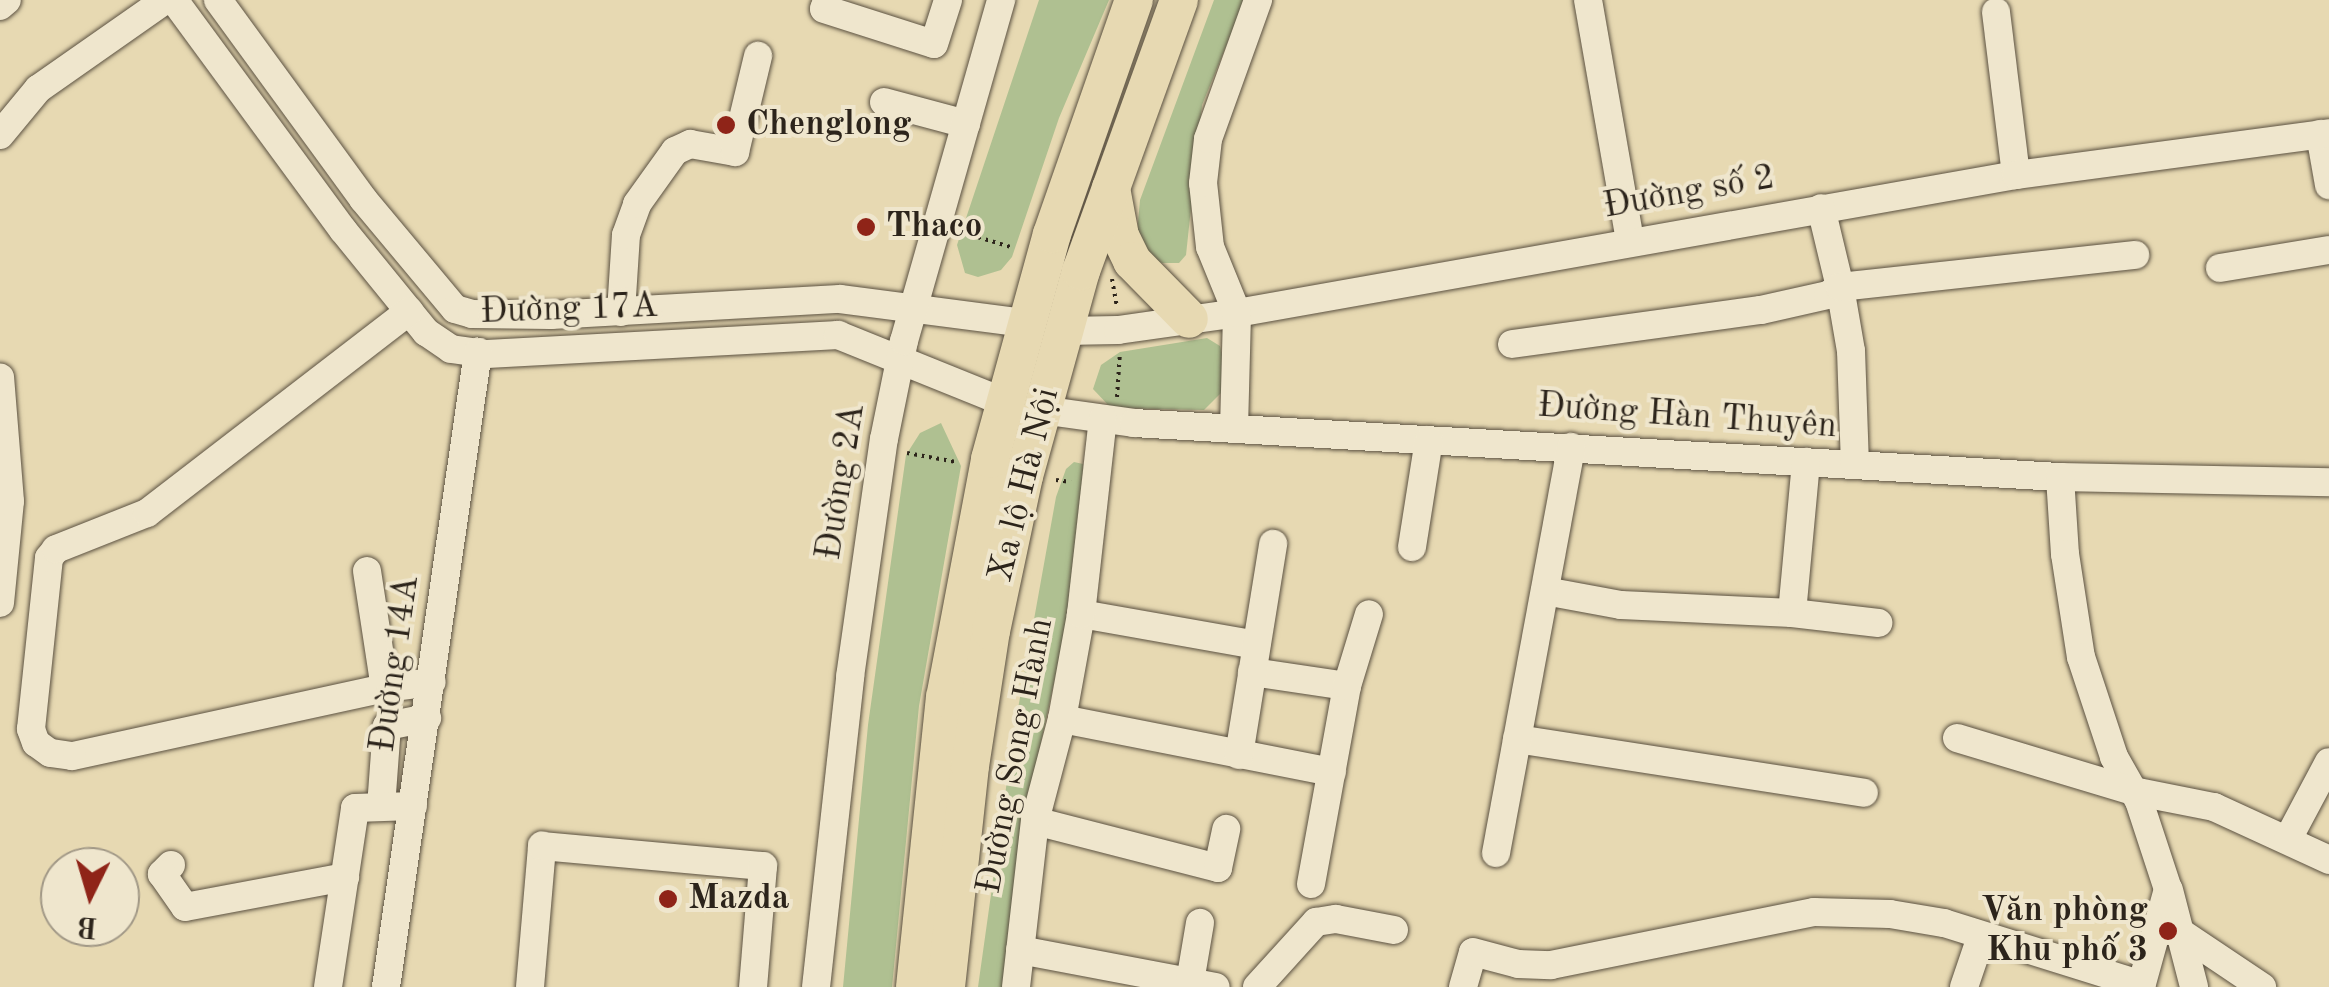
<!DOCTYPE html>
<html>
<head>
<meta charset="utf-8">
<style>
  body { margin:0 }
  #map { position:relative; width:2329px; height:987px; overflow:hidden; background:#e7d9b2; font-family:"Old Standard TT",serif }
  div>[style] { position:absolute }
  .green>* { inset:0; background:#afc091 }
  .path>* { height:4px; margin-top:-2px; transform-origin:0; background:repeating-linear-gradient(90deg,#2c241b 0 2.5px,transparent 0 7.5px) }
  .roads { filter:drop-shadow(0 0 2px #5b5141) drop-shadow(0 0 2px #5b5141) }
  .minor>* { height:28px; margin:-14px; padding:0 14px; transform-origin:14px; border-radius:14px; background:#efe6cd }
  .highway>* { height:38px; margin:-19px; padding:0 19px; transform-origin:19px; border-radius:19px; background:#e7d9b2 }
  .dots>* { width:28px; height:28px; translate:-50% -50%; box-sizing:border-box; border:5px solid #efe6cd; border-radius:50% }
  span { translate:-50% -50%; white-space:nowrap; text-align:center; line-height:1.15; -webkit-text-stroke:8px #efe6cd; paint-order:stroke }
  .poi-label { font-size:35px; color:#2c241b; font-weight:700 }
  .left { translate:0 -50%; text-align:left }
  .right { translate:-100% -50%; text-align:right }
  .street-label { font-size:35px; color:#2c241b }
  .north { position:absolute; left:40px; top:847px; width:100px; height:100px; box-sizing:border-box; background:#efe6cd; border:2px solid #a19886; border-radius:50%; rotate:185deg; font-size:28px; font-weight:700; line-height:40px; text-align:center; color:#2c241b }
  .north::after { content:''; display:block; margin:auto; width:35px; height:45px; background:#8f2418; clip-path:polygon(50% 0,100% 100%,50% 72%,0 100%) }
</style>
</head>
<body>
<div id="map">
  <div class="green">
    <div style="clip-path:polygon(1039px 0,1109px 0,1059px 118px,1012px 257px,1001px 270px,978px 277px,965px 273px,957px 245px)"></div>
    <div style="clip-path:polygon(1214px 0,1245px 0,1202px 105px,1186px 255px,1179px 263px,1162px 263px,1145px 255px,1137px 233px,1140px 200px)"></div>
    <div style="clip-path:polygon(1207px 338px,1220px 346px,1227px 376px,1221px 393px,1204px 410px,1111px 408px,1093px 389px,1101px 365px,1120px 352px)"></div>
    <div style="clip-path:polygon(941px 423px,961px 466px,919px 706px,892px 987px,843px 987px,868px 725px,906px 455px,920px 433px)"></div>
    <div style="clip-path:polygon(1074px 462px,1083px 464px,1085px 477px,1066px 627px,1024px 821px,1003px 987px,978px 987px,1014px 731px,1056px 497px,1066px 469px)"></div>
  </div>
  <div class="path">
    <div style="left:964px;top:233px;width:52px;rotate:16.7deg"></div>
    <div style="left:1112px;top:279px;width:29px;rotate:80deg"></div>
    <div style="left:1117px;top:397px;width:45px;rotate:-86.2deg"></div>
    <div style="left:907px;top:453px;width:50px;rotate:10.4deg"></div>
    <div style="left:1056px;top:480px;width:15px;rotate:8deg"></div>
  </div>
  <div class="roads">
    <div class="minor">
      <div style="left:174px;top:0;width:285px;rotate:53.7deg"></div>
      <div style="left:343px;top:230px;width:132px;rotate:50.9deg"></div>
      <div style="left:426px;top:332px;width:30px;rotate:34deg"></div>
      <div style="left:451px;top:349px;width:36px;rotate:8deg"></div>
      <div style="left:487px;top:354px;width:352px;rotate:-3.1deg"></div>
      <div style="left:838px;top:335px;width:179px;rotate:22deg"></div>
      <div style="left:218px;top:0;width:246px;rotate:53.9deg"></div>
      <div style="left:363px;top:199px;width:143px;rotate:50.1deg"></div>
      <div style="left:455px;top:309px;width:18px;rotate:16deg"></div>
      <div style="left:472px;top:314px;width:79px;rotate:0.7deg"></div>
      <div style="left:551px;top:315px;width:289px;rotate:-3.2deg"></div>
      <div style="left:840px;top:299px;width:187px;rotate:7.4deg"></div>
      <div style="left:827px;top:0;width:9px;rotate:108deg"></div>
      <div style="left:824px;top:9px;width:115px;rotate:17.7deg"></div>
      <div style="left:934px;top:44px;width:46px;rotate:-72.3deg"></div>
      <div style="left:1588px;top:0;width:245px;rotate:80.1deg"></div>
      <div style="left:0;top:6px;width:9px;rotate:-41deg"></div>
      <div style="left:1996px;top:12px;width:164px;rotate:83deg"></div>
      <div style="left:884px;top:102px;width:85px;rotate:15deg"></div>
      <div style="left:2320px;top:134px;width:52px;rotate:80deg"></div>
      <div style="left:0;top:135px;width:60px;rotate:-50.4deg"></div>
      <div style="left:38px;top:89px;width:155px;rotate:-35deg"></div>
      <div style="left:2220px;top:268px;width:110px;rotate:-9.4deg"></div>
      <div style="left:621px;top:312px;width:77px;rotate:-86.3deg"></div>
      <div style="left:626px;top:235px;width:33px;rotate:-70deg"></div>
      <div style="left:637px;top:204px;width:65px;rotate:-54.4deg"></div>
      <div style="left:675px;top:151px;width:17px;rotate:-25deg"></div>
      <div style="left:690px;top:144px;width:46px;rotate:10.1deg"></div>
      <div style="left:735px;top:152px;width:99px;rotate:-76.5deg"></div>
      <div style="left:1064px;top:331px;width:54px;rotate:-1.1deg"></div>
      <div style="left:1118px;top:330px;width:120px;rotate:-8.1deg"></div>
      <div style="left:1237px;top:313px;width:791px;rotate:-10.05deg"></div>
      <div style="left:2016px;top:175px;width:316px;rotate:-7.6deg"></div>
      <div style="left:1512px;top:344px;width:251px;rotate:-7.8deg"></div>
      <div style="left:1761px;top:310px;width:69px;rotate:-12.6deg"></div>
      <div style="left:1828px;top:295px;width:14px;rotate:-34deg"></div>
      <div style="left:1840px;top:287px;width:81px;rotate:-103.5deg"></div>
      <div style="left:1042px;top:410px;width:93px;rotate:8deg"></div>
      <div style="left:1134px;top:423px;width:928px;rotate:3.34deg"></div>
      <div style="left:2060px;top:477px;width:269px;rotate:1.1deg"></div>
      <div style="left:1234px;top:429px;width:116px;rotate:-88.5deg"></div>
      <div style="left:1237px;top:313px;width:71px;rotate:-112.2deg"></div>
      <div style="left:1210px;top:247px;width:64px;rotate:-96.2deg"></div>
      <div style="left:1203px;top:183px;width:44px;rotate:-83.5deg"></div>
      <div style="left:1208px;top:139px;width:148px;rotate:-70.2deg"></div>
      <div style="left:1855px;top:465px;width:114px;rotate:-92deg"></div>
      <div style="left:1851px;top:351px;width:65px;rotate:-99.8deg"></div>
      <div style="left:1840px;top:287px;width:297px;rotate:-6.2deg"></div>
      <div style="left:2060px;top:477px;width:77px;rotate:86.3deg"></div>
      <div style="left:2065px;top:554px;width:104px;rotate:81.2deg"></div>
      <div style="left:2081px;top:657px;width:105px;rotate:71.7deg"></div>
      <div style="left:2114px;top:757px;width:51px;rotate:60.4deg"></div>
      <div style="left:2139px;top:801px;width:93px;rotate:71.8deg"></div>
      <div style="left:2168px;top:889px;width:102px;rotate:105.4deg"></div>
      <div style="left:1412px;top:547px;width:108px;rotate:-81deg"></div>
      <div style="left:367px;top:571px;width:118px;rotate:81.3deg"></div>
      <div style="left:385px;top:688px;width:47px;rotate:-7.3deg"></div>
      <div style="left:1545px;top:591px;width:77px;rotate:10.4deg"></div>
      <div style="left:1621px;top:605px;width:171px;rotate:2.7deg"></div>
      <div style="left:1792px;top:613px;width:152px;rotate:-84.7deg"></div>
      <div style="left:0;top:603px;width:102px;rotate:-84.4deg"></div>
      <div style="left:10px;top:501px;width:124px;rotate:-94.6deg"></div>
      <div style="left:1792px;top:613px;width:87px;rotate:6.6deg"></div>
      <div style="left:1081px;top:614px;width:178px;rotate:10deg"></div>
      <div style="left:1252px;top:672px;width:96px;rotate:8.4deg"></div>
      <div style="left:385px;top:688px;width:320px;rotate:167.7deg"></div>
      <div style="left:72px;top:756px;width:22px;rotate:-172deg"></div>
      <div style="left:50px;top:753px;width:17px;rotate:-144deg"></div>
      <div style="left:36px;top:743px;width:15px;rotate:-110deg"></div>
      <div style="left:31px;top:729px;width:172px;rotate:-84deg"></div>
      <div style="left:49px;top:558px;width:11px;rotate:-52deg"></div>
      <div style="left:56px;top:549px;width:98px;rotate:-21.6deg"></div>
      <div style="left:147px;top:513px;width:331px;rotate:-37.6deg"></div>
      <div style="left:1062px;top:719px;width:275px;rotate:11.1deg"></div>
      <div style="left:1957px;top:738px;width:184px;rotate:16.8deg"></div>
      <div style="left:2133px;top:791px;width:83px;rotate:11.2deg"></div>
      <div style="left:2214px;top:807px;width:127px;rotate:24.7deg"></div>
      <div style="left:1517px;top:739px;width:351px;rotate:8.8deg"></div>
      <div style="left:1239px;top:755px;width:214px;rotate:-80.8deg"></div>
      <div style="left:381px;top:807px;width:81px;rotate:-85.8deg"></div>
      <div style="left:387px;top:726px;width:41px;rotate:-11.3deg"></div>
      <div style="left:1035px;top:821px;width:189px;rotate:14.4deg"></div>
      <div style="left:1218px;top:868px;width:40px;rotate:-78deg"></div>
      <div style="left:2288px;top:839px;width:87px;rotate:-62deg"></div>
      <div style="left:1496px;top:853px;width:413px;rotate:-79.5deg"></div>
      <div style="left:171px;top:865px;width:13px;rotate:135deg"></div>
      <div style="left:162px;top:874px;width:40px;rotate:55.1deg"></div>
      <div style="left:185px;top:907px;width:163px;rotate:-10.6deg"></div>
      <div style="left:1311px;top:884px;width:201px;rotate:-79.7deg"></div>
      <div style="left:1347px;top:686px;width:75px;rotate:-73deg"></div>
      <div style="left:2169px;top:890px;width:100px;rotate:75.5deg"></div>
      <div style="left:2180px;top:932px;width:99px;rotate:33.9deg"></div>
      <div style="left:1020px;top:950px;width:199px;rotate:10.7deg"></div>
      <div style="left:1190px;top:982px;width:60px;rotate:-80.4deg"></div>
      <div style="left:328px;top:987px;width:181px;rotate:-81.4deg"></div>
      <div style="left:355px;top:808px;width:58px;rotate:-2deg"></div>
      <div style="left:386px;top:987px;width:642px;rotate:-81.76deg"></div>
      <div style="left:530px;top:987px;width:142px;rotate:-85.1deg"></div>
      <div style="left:542px;top:846px;width:222px;rotate:5.2deg"></div>
      <div style="left:763px;top:866px;width:121px;rotate:94.7deg"></div>
      <div style="left:816px;top:987px;width:312px;rotate:-83.7deg"></div>
      <div style="left:850px;top:677px;width:240px;rotate:-81.9deg"></div>
      <div style="left:884px;top:439px;width:100px;rotate:-78.5deg"></div>
      <div style="left:904px;top:341px;width:355px;rotate:-74.1deg"></div>
      <div style="left:1016px;top:987px;width:167px;rotate:-83.5deg"></div>
      <div style="left:1035px;top:821px;width:106px;rotate:-75.2deg"></div>
      <div style="left:1062px;top:719px;width:107px;rotate:-79.7deg"></div>
      <div style="left:1081px;top:614px;width:196px;rotate:-83.6deg"></div>
      <div style="left:1257px;top:987px;width:88px;rotate:-47.8deg"></div>
      <div style="left:1316px;top:922px;width:20px;rotate:-9deg"></div>
      <div style="left:1336px;top:919px;width:59px;rotate:10.7deg"></div>
      <div style="left:1463px;top:987px;width:36px;rotate:-74deg"></div>
      <div style="left:1473px;top:952px;width:47px;rotate:14.9deg"></div>
      <div style="left:1518px;top:964px;width:33px;rotate:2deg"></div>
      <div style="left:1551px;top:965px;width:268px;rotate:-11.4deg"></div>
      <div style="left:1814px;top:912px;width:76px;rotate:1.5deg"></div>
      <div style="left:1890px;top:914px;width:55px;rotate:9.5deg"></div>
      <div style="left:1944px;top:923px;width:207px;rotate:17.4deg"></div>
      <div style="left:1964px;top:987px;width:53px;rotate:-71.2deg"></div>
    </div>
    <div class="highway">
      <div style="left:1111px;top:188px;width:49px;rotate:79.4deg"></div>
      <div style="left:1120px;top:236px;width:28px;rotate:64deg"></div>
      <div style="left:1132px;top:261px;width:81px;rotate:45.5deg"></div>
      <div style="left:915px;top:987px;width:291px;rotate:-84.1deg"></div>
      <div style="left:945px;top:698px;width:243px;rotate:-79.3deg"></div>
      <div style="left:990px;top:459px;width:233px;rotate:-74.6deg"></div>
      <div style="left:1052px;top:234px;width:248px;rotate:-70.7deg"></div>
      <div style="left:946px;top:987px;width:222px;rotate:-83.8deg"></div>
      <div style="left:970px;top:766px;width:137px;rotate:-81.2deg"></div>
      <div style="left:991px;top:631px;width:158px;rotate:-78deg"></div>
      <div style="left:1024px;top:476px;width:213px;rotate:-74.5deg"></div>
      <div style="left:1081px;top:271px;width:288px;rotate:-70.1deg"></div>
    </div>
  </div>
  <div class="dots">
    <div style="left:726px;top:125px;background:#8f2418"></div>
    <div style="left:866px;top:227px;background:#8f2418"></div>
    <div style="left:668px;top:899px;background:#8f2418"></div>
    <div style="left:2168px;top:931px;background:#8f2418"></div>
  </div>
  <div class="poi-label">
    <span class="left" style="left:746px;top:125px">Chenglong</span>
    <span class="left" style="left:886px;top:227px">Thaco</span>
    <span class="left" style="left:688px;top:899px">Mazda</span>
    <span class="right" style="left:2148px;top:931px">Văn phòng<br>Khu phố 3</span>
  </div>
  <div class="street-label">
    <span style="left:1689px;top:193px;rotate:-10deg">Đường số 2</span>
    <span style="left:569px;top:310px;rotate:-2deg">Đường 17A</span>
    <span style="left:1687px;top:417px;rotate:4deg">Đường Hàn Thuyên</span>
    <span style="left:842px;top:482px;rotate:-81deg">Đường 2A</span>
    <span style="left:1025px;top:485px;rotate:-76deg">Xa lộ Hà Nội</span>
    <span style="left:396px;top:664px;rotate:-82deg">Đường 14A</span>
    <span style="left:1016px;top:756px;rotate:-79deg">Đường Song Hành</span>
  </div>
  <div class="north">B</div>
</div>
</body>
</html>
